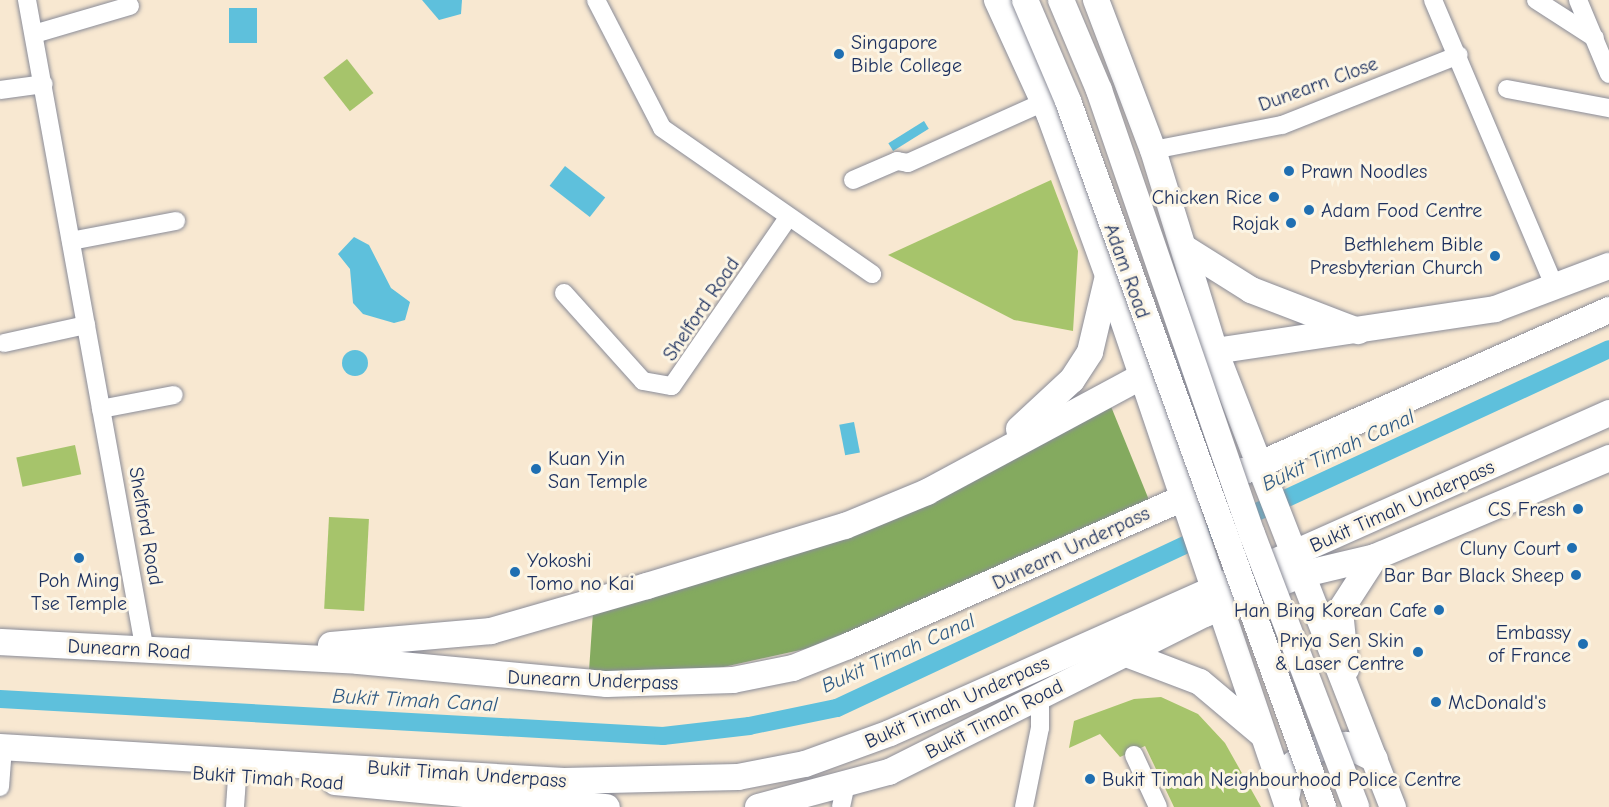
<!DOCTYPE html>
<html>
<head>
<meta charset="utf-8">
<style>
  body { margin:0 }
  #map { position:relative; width:1609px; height:807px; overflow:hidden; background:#f8e8d1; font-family:"Comic Neue",sans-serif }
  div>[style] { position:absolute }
  .green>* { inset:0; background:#a6c46b; transform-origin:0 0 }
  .forest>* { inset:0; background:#84aa5f }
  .water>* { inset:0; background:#5ec0dc; transform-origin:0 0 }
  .round { border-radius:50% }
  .canal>* { height:18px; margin:-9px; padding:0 9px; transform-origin:9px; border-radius:9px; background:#5ec0dc }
  .roads { filter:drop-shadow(0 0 2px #8a8c98) drop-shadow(0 0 2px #8a8c98) }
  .minor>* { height:18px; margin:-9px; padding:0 9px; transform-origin:9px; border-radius:9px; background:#fff }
  .highway>* { height:26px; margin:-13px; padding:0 13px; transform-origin:13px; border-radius:13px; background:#fff }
  .bridges { filter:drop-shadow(0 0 2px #8a8c98) drop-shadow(0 0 2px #8a8c98) }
  .highway-bridge>* { height:26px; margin:-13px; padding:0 13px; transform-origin:13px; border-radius:13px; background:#fff }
  .dots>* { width:16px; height:16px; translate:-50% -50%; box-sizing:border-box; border:3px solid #fcf5e5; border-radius:50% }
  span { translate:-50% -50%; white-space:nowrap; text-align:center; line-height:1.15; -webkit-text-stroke:6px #fcf5e5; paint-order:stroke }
  .poi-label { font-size:20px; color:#1b2f5e }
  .left { translate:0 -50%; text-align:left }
  .right { translate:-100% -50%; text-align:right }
  .street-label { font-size:20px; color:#1b2f5e }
  .water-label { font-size:21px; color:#2f5a84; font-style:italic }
</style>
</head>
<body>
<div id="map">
  <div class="green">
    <div style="left:347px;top:59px;width:43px;height:30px;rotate:52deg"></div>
    <div style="clip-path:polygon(1051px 180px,1078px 251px,1073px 331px,1014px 320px,888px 255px)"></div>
    <div style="left:75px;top:445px;width:30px;height:60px;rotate:78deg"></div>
    <div style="left:329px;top:517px;width:40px;height:92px;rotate:3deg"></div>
    <div style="clip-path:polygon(1161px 697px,1198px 714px,1225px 743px,1261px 807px,1174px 807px,1145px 746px,1120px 757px,1100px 734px,1069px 748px,1074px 721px,1134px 699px)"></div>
  </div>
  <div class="forest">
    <div style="clip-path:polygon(1110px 404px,1149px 500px,814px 647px,701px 672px,589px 671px,593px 612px,851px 534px)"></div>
  </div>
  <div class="water">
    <div style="clip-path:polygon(422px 0,462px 0,461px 14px,439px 20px)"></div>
    <div style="left:229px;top:8px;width:28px;height:35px"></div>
    <div style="left:924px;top:121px;width:9px;height:42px;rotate:58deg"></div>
    <div style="left:565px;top:166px;width:51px;height:25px;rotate:38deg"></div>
    <div style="clip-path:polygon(354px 237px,369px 245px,391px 288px,410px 302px,405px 320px,394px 323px,363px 314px,353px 303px,350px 269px,338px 254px)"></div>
    <div class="round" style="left:342px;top:350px;width:26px;height:26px"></div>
    <div style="left:854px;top:422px;width:31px;height:15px;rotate:79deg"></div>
  </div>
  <div class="canal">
    <div style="left:1235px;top:522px;width:412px;rotate:-24.8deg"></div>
    <div style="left:0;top:699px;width:664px;rotate:3.19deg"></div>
    <div style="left:663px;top:736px;width:87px;rotate:-6.6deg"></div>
    <div style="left:749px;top:726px;width:90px;rotate:-11.6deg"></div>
    <div style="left:837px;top:708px;width:408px;rotate:-25.1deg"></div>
  </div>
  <div class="roads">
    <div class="minor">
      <div style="left:27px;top:0;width:662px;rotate:79.73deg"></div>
      <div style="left:596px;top:0;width:144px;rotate:62.7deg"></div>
      <div style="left:662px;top:128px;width:256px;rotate:34.8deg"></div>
      <div style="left:1433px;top:0;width:312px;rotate:67deg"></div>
      <div style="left:1536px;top:0;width:70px;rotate:32.8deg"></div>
      <div style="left:1578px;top:0;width:80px;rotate:67.3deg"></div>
      <div style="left:34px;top:34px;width:100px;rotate:-16.3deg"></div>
      <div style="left:1507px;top:89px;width:104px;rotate:10.6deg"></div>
      <div style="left:0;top:90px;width:44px;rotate:-7.8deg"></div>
      <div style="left:1153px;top:150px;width:131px;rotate:-11deg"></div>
      <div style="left:1282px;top:125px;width:190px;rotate:-21.6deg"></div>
      <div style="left:853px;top:180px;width:48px;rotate:-23.4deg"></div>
      <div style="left:897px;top:161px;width:11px;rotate:10deg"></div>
      <div style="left:908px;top:163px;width:149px;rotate:-24.2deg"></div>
      <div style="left:71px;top:241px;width:107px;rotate:-10.8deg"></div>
      <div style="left:564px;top:293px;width:118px;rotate:48.1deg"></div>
      <div style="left:643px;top:381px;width:29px;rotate:10deg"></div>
      <div style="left:672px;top:386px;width:203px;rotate:-55.4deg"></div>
      <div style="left:4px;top:343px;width:84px;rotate:-12.4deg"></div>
      <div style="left:101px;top:409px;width:74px;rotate:-10.9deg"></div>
      <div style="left:1134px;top:755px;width:57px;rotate:65.2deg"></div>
      <div style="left:0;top:787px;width:40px;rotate:-85.7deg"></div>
      <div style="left:235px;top:807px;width:30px;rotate:-86deg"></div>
      <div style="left:841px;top:807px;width:19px;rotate:-78deg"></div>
      <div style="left:1024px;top:807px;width:81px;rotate:-78.6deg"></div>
      <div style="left:1040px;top:728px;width:34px;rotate:-90deg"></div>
    </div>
    <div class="highway">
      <div style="left:997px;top:0;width:128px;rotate:65.4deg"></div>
      <div style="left:1050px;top:116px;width:169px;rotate:70deg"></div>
      <div style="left:1108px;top:275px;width:562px;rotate:71.31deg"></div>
      <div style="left:1096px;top:0;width:160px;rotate:69.2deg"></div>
      <div style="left:1153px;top:150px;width:210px;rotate:72.9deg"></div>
      <div style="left:1215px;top:351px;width:490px;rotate:68.7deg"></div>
      <div style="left:1186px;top:249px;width:77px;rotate:32.2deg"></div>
      <div style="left:1251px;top:290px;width:115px;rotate:21deg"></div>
      <div style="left:1019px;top:429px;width:72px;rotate:-42.8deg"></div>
      <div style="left:1072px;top:380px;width:33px;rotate:-57deg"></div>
      <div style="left:1090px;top:352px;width:74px;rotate:-76.7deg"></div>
      <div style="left:0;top:642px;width:359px;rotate:3deg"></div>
      <div style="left:358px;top:661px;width:250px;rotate:5.3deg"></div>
      <div style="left:607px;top:684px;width:126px;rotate:-1.8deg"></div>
      <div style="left:733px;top:680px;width:61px;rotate:-11.3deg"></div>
      <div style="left:793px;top:668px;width:59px;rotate:-21.8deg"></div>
      <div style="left:848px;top:646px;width:832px;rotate:-23.82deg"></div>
      <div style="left:331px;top:645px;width:161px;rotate:-5deg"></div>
      <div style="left:491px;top:631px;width:162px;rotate:-16.1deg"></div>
      <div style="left:647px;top:586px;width:207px;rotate:-16.9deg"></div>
      <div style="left:845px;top:526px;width:89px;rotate:-22.5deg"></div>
      <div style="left:927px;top:492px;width:244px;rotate:-28.3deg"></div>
      <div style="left:1142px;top:376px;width:77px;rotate:-18.9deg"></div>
      <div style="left:1215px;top:351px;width:283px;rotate:-8.5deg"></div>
      <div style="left:1495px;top:309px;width:122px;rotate:-20.7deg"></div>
      <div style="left:1124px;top:653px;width:81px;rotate:20.9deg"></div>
      <div style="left:1200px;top:682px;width:82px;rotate:40.1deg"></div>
      <div style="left:1346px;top:669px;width:58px;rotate:-95.9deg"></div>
      <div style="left:1340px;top:611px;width:64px;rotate:-57.1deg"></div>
      <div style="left:0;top:747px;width:565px;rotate:3.45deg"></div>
      <div style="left:564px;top:781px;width:174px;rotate:-1.3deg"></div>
      <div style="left:738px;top:777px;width:68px;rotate:-11deg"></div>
      <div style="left:805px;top:764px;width:90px;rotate:-20deg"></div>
      <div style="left:890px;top:733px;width:787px;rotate:-23.99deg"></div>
      <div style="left:335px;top:782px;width:273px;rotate:5.3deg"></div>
      <div style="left:1286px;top:798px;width:35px;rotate:-77deg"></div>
      <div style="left:1294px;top:764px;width:31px;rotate:-32deg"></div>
      <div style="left:1320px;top:748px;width:26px;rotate:-7deg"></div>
      <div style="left:1346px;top:745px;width:32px;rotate:26deg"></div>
      <div style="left:758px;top:807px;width:136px;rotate:-15deg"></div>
      <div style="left:889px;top:772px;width:353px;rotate:-26.6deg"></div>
      <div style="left:1205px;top:614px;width:103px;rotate:-22.3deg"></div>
      <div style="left:1300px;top:575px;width:77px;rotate:-13.5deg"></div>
      <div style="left:1375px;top:557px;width:254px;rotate:-22.9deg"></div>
    </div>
  </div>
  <div class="bridges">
    <div class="highway-bridge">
      <div style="left:1025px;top:0;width:110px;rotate:66.9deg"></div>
      <div style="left:1068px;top:101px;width:751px;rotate:70.14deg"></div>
      <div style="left:1061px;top:0;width:98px;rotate:67.1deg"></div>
      <div style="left:1099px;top:90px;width:470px;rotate:71deg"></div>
      <div style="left:1252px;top:534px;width:292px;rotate:69.1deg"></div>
    </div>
  </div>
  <div class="dots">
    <div style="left:839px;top:54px;background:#1f6fb2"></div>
    <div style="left:1289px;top:171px;background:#1f6fb2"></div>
    <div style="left:1274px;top:197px;background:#1f6fb2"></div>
    <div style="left:1309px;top:210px;background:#1f6fb2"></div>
    <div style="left:1291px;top:223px;background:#1f6fb2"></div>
    <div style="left:1495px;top:256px;background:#1f6fb2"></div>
    <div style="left:536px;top:469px;background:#1f6fb2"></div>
    <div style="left:1578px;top:509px;background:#1f6fb2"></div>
    <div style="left:1572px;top:548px;background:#1f6fb2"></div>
    <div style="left:79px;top:558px;background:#1f6fb2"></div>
    <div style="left:515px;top:572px;background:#1f6fb2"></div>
    <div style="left:1576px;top:575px;background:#1f6fb2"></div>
    <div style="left:1439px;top:610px;background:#1f6fb2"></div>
    <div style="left:1583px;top:644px;background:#1f6fb2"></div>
    <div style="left:1418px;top:652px;background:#1f6fb2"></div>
    <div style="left:1436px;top:702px;background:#1f6fb2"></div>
    <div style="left:1090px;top:779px;background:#1f6fb2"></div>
  </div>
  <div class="poi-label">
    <span class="left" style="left:851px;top:54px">Singapore<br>Bible College</span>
    <span class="left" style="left:1301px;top:171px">Prawn Noodles</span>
    <span class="right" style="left:1262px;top:197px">Chicken Rice</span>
    <span class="left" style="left:1321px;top:210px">Adam Food Centre</span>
    <span class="right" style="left:1279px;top:223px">Rojak</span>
    <span class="right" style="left:1483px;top:256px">Bethlehem Bible<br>Presbyterian Church</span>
    <span class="left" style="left:548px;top:470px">Kuan Yin<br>San Temple</span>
    <span class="right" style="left:1566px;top:509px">CS Fresh</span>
    <span class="right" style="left:1560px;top:548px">Cluny Court</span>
    <span class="left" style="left:527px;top:572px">Yokoshi<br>Tomo no Kai</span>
    <span class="right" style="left:1564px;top:575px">Bar Bar Black Sheep</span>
    <span style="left:79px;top:592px">Poh Ming<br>Tse Temple</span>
    <span class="right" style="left:1427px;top:610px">Han Bing Korean Cafe</span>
    <span class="right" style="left:1571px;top:644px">Embassy<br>of France</span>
    <span class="right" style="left:1404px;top:652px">Priya Sen Skin<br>&amp; Laser Centre</span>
    <span class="left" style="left:1448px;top:702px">McDonald's</span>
    <span class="left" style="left:1102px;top:779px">Bukit Timah Neighbourhood Police Centre</span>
  </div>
  <div class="street-label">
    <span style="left:1318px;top:84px;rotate:-20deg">Dunearn Close</span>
    <span style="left:1127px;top:271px;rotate:70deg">Adam Road</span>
    <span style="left:701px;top:309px;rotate:-56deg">Shelford Road</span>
    <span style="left:1402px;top:506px;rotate:-24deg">Bukit Timah Underpass</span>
    <span style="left:146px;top:526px;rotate:80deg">Shelford Road</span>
    <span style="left:1071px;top:548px;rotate:-25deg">Dunearn Underpass</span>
    <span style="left:129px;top:649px;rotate:3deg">Dunearn Road</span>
    <span style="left:593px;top:680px;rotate:2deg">Dunearn Underpass</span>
    <span style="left:957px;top:702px;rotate:-24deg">Bukit Timah Underpass</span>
    <span style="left:994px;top:719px;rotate:-27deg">Bukit Timah Road</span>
    <span style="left:467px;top:774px;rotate:4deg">Bukit Timah Underpass</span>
    <span style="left:268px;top:778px;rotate:4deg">Bukit Timah Road</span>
  </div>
  <div class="water-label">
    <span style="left:1338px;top:450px;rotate:-25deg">Bukit Timah Canal</span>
    <span style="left:898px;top:653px;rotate:-24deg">Bukit Timah Canal</span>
    <span style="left:415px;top:700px;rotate:3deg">Bukit Timah Canal</span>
  </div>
</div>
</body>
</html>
